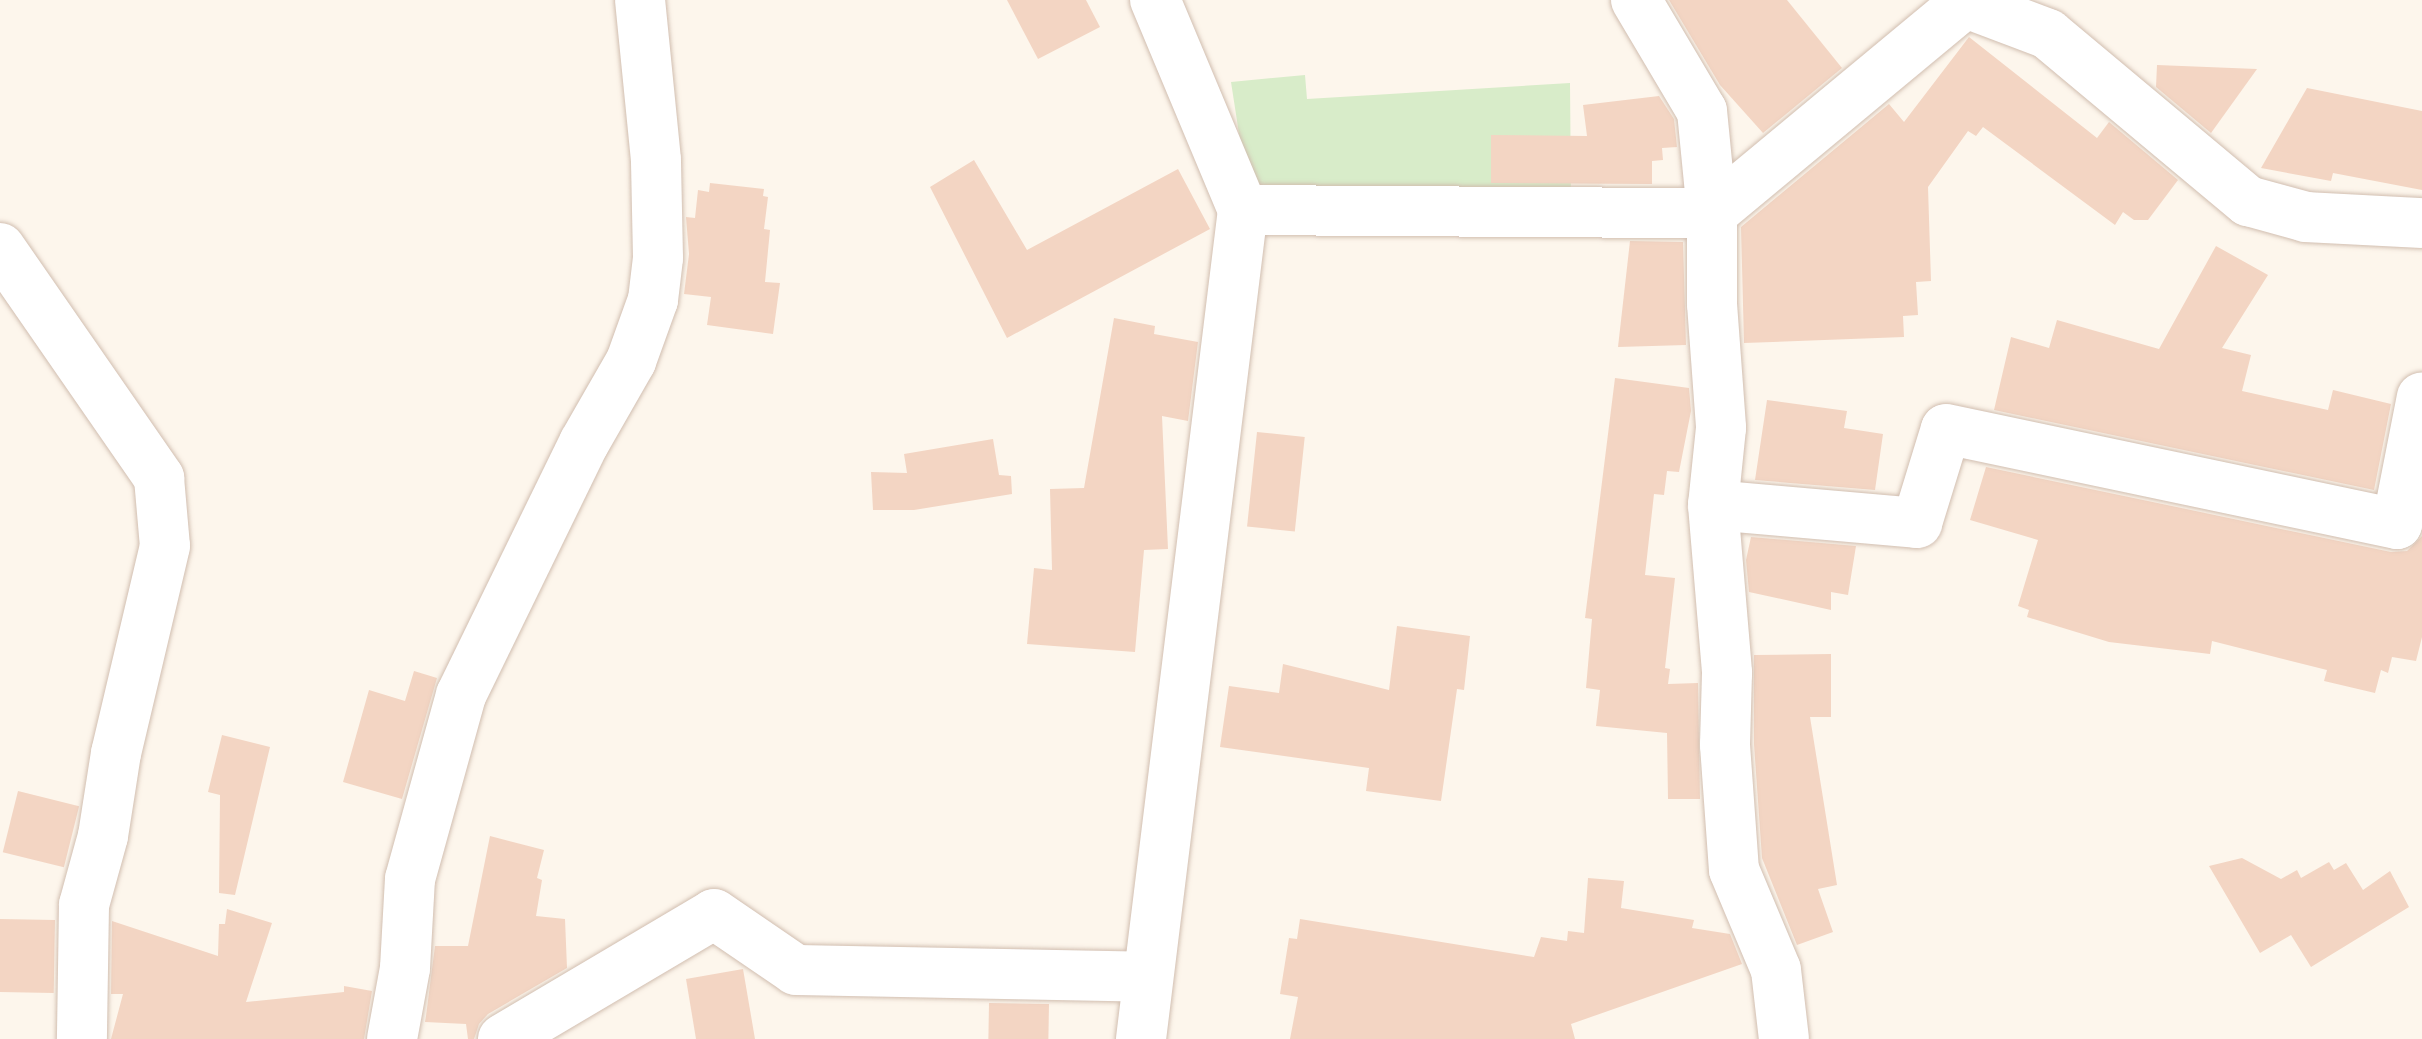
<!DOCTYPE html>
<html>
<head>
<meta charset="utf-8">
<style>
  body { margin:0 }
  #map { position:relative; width:2422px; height:1039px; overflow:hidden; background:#fdf6ec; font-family:"Golos Text",sans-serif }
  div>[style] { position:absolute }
  .green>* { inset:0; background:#d8ecc9 }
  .building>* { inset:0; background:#f3d5c3; transform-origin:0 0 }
  .roads { filter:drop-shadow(0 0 2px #d1beb0) drop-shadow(0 0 2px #d1beb0) }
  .minor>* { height:50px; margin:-25px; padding:0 25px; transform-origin:25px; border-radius:25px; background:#fff }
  span { translate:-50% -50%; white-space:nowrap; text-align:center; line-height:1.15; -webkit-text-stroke:10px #fffaf3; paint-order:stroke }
</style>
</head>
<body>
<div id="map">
  <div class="green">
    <div style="clip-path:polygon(1305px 75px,1307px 99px,1570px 83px,1571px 200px,1275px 198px,1246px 179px,1231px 82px)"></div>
  </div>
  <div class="building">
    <div style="clip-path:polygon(1007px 0,1086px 0,1100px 27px,1038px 59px)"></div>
    <div style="clip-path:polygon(1669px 0,1787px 0,1842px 68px,1763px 133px,1720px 85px)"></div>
    <div style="clip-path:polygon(1969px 37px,2097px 138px,2109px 122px,2178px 180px,2148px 220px,2134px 220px,2123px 212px,2115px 225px,1983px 127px,1976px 136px,1968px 131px,1928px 187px,1931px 281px,1916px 282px,1918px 315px,1903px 316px,1904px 337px,1744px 343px,1741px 227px,1889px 104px,1904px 122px)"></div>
    <div style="clip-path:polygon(2157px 65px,2257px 69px,2211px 133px,2156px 87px)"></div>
    <div style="clip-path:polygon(2307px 88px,2422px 111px,2422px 190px,2333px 173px,2331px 181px,2261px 168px)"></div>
    <div style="clip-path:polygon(1659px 96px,1674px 119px,1677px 147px,1662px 148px,1663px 160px,1652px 161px,1652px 184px,1491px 183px,1491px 135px,1587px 136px,1583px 105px)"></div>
    <div style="clip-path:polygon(974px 160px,1027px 250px,1178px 169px,1210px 229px,1007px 338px,930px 187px)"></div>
    <div style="clip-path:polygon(710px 183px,764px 189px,763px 196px,768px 197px,764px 229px,770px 230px,765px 282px,780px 283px,773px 334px,707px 325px,711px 297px,684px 294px,689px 254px,686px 217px,695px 218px,698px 190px,709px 192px)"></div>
    <div style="clip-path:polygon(1630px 241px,1683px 242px,1686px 345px,1618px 347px)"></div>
    <div style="clip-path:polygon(2216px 246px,2268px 275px,2222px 348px,2251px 355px,2242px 391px,2328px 410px,2333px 390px,2391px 404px,2374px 490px,1994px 410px,2011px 337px,2049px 348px,2057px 320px,2159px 349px)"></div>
    <div style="clip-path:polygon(1114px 318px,1155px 326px,1154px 334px,1198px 342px,1188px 421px,1162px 416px,1168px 549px,1144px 550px,1135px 652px,1027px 644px,1034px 568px,1052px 570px,1050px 489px,1084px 488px)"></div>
    <div style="clip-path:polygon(1615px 378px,1689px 388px,1691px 411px,1679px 472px,1667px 471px,1664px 495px,1654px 494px,1645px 575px,1675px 578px,1665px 668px,1670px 669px,1668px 684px,1698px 683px,1700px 799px,1668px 799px,1667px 733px,1596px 726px,1600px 690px,1586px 688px,1592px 619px,1585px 618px)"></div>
    <div style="clip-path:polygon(1767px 400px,1847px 411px,1844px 428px,1883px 434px,1875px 490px,1755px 480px)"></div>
    <div style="left:1257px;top:432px;width:48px;height:95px;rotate:6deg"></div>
    <div style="clip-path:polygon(993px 439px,999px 475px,1011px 476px,1012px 494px,914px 510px,873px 510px,871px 472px,907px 473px,904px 454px)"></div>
    <div style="clip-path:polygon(1986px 467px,2391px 552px,2407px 551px,2422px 536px,2422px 637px,2416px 661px,2392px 657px,2388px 673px,2381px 670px,2375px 693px,2324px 681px,2327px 670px,2212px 641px,2210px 654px,2109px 642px,2027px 617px,2029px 610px,2018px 606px,2038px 540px,1970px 520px)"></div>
    <div style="clip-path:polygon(1751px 537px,1856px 546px,1848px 595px,1831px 592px,1831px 610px,1749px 592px,1746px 560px)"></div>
    <div style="clip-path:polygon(1397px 626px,1470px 636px,1464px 690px,1457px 689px,1441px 801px,1366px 791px,1369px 768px,1220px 747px,1229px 686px,1279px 693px,1283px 664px,1389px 690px)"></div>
    <div style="clip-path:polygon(1831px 654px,1831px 717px,1810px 717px,1837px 885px,1818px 889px,1833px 932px,1797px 945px,1762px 858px,1754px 744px,1754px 655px)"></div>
    <div style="clip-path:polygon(414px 671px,437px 678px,402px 799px,343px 782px,369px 690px,405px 701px)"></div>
    <div style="clip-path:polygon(222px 735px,270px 747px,235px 895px,219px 893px,220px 795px,208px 792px)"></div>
    <div style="left:18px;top:791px;width:63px;height:63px;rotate:14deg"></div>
    <div style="clip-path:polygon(490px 836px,544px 850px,537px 878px,542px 880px,536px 916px,565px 919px,567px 968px,488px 1014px,479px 1024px,474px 1039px,468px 1039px,466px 1024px,425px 1022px,426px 1016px,435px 946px,468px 946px)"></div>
    <div style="clip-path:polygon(2242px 858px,2281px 879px,2297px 870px,2301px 878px,2329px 862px,2334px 870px,2346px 863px,2363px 890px,2390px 871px,2409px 907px,2311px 967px,2291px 935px,2260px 953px,2209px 866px)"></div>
    <div style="clip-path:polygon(1588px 878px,1624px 881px,1621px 908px,1694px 920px,1692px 928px,1730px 934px,1742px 964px,1571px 1024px,1575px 1039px,1290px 1039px,1298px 997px,1280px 994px,1289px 938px,1297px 939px,1300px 919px,1534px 957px,1541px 937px,1567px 941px,1568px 931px,1584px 933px)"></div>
    <div style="clip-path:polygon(227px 909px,272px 923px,246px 1002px,344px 992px,344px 986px,372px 991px,364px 1039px,111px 1039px,123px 994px,111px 994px,112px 921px,218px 956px,219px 924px,225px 924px)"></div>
    <div style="left:0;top:919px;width:55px;height:73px;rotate:1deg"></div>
    <div style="clip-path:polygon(743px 969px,755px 1039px,696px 1039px,686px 979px)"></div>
    <div style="left:989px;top:1003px;width:60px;height:36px;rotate:1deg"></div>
  </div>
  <div class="roads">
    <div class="minor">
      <div style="left:1636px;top:0;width:129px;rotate:59.3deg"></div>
      <div style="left:1702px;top:111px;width:102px;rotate:84.4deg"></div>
      <div style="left:1712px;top:213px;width:91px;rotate:90deg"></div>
      <div style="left:1712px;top:304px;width:124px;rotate:85.8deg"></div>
      <div style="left:1721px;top:428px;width:77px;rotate:95.9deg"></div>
      <div style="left:1713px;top:505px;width:169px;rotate:85.2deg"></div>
      <div style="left:1727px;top:673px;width:72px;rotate:91.6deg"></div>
      <div style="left:1725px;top:745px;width:125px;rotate:85.9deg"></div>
      <div style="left:1734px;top:870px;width:108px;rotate:67.2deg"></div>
      <div style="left:1776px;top:970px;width:69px;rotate:83.4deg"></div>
      <div style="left:1966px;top:3px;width:88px;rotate:20.7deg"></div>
      <div style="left:2048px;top:34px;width:261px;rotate:39.9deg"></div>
      <div style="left:2248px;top:201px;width:60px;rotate:15.4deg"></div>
      <div style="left:2306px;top:217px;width:116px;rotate:3deg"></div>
      <div style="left:1243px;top:210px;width:469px;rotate:0.4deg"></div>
      <div style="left:1712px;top:213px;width:334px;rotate:-39.7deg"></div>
      <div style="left:0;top:248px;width:280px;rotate:55.3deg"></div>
      <div style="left:159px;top:478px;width:68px;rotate:85deg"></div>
      <div style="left:165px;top:546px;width:213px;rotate:103.3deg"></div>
      <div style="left:116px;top:753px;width:84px;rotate:98.9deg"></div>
      <div style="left:103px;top:836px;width:72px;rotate:105.4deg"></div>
      <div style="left:84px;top:905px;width:134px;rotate:90.9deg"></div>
      <div style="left:1713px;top:505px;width:205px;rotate:5deg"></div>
      <div style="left:1917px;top:523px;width:98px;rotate:-72.9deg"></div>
      <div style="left:1946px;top:429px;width:461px;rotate:11.9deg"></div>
      <div style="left:2397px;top:524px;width:129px;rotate:-78.9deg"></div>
      <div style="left:392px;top:1039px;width:72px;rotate:-79.6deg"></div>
      <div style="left:405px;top:968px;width:89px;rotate:-86.8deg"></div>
      <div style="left:410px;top:879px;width:191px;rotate:-74.5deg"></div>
      <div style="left:461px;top:695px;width:280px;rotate:-64deg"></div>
      <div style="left:584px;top:443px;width:95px;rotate:-60.2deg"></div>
      <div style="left:631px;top:361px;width:65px;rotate:-70.2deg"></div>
      <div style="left:653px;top:300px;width:42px;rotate:-83.2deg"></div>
      <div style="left:658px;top:258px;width:98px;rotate:-91.2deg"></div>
      <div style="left:656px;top:160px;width:161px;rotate:-95.7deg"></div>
      <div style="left:503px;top:1039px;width:245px;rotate:-30.6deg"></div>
      <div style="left:714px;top:914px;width:99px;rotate:34.3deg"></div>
      <div style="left:796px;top:970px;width:352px;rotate:1.1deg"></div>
      <div style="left:1141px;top:1039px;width:835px;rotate:-82.99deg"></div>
      <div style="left:1243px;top:210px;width:228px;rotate:-112.7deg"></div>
    </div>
  </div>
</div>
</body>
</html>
